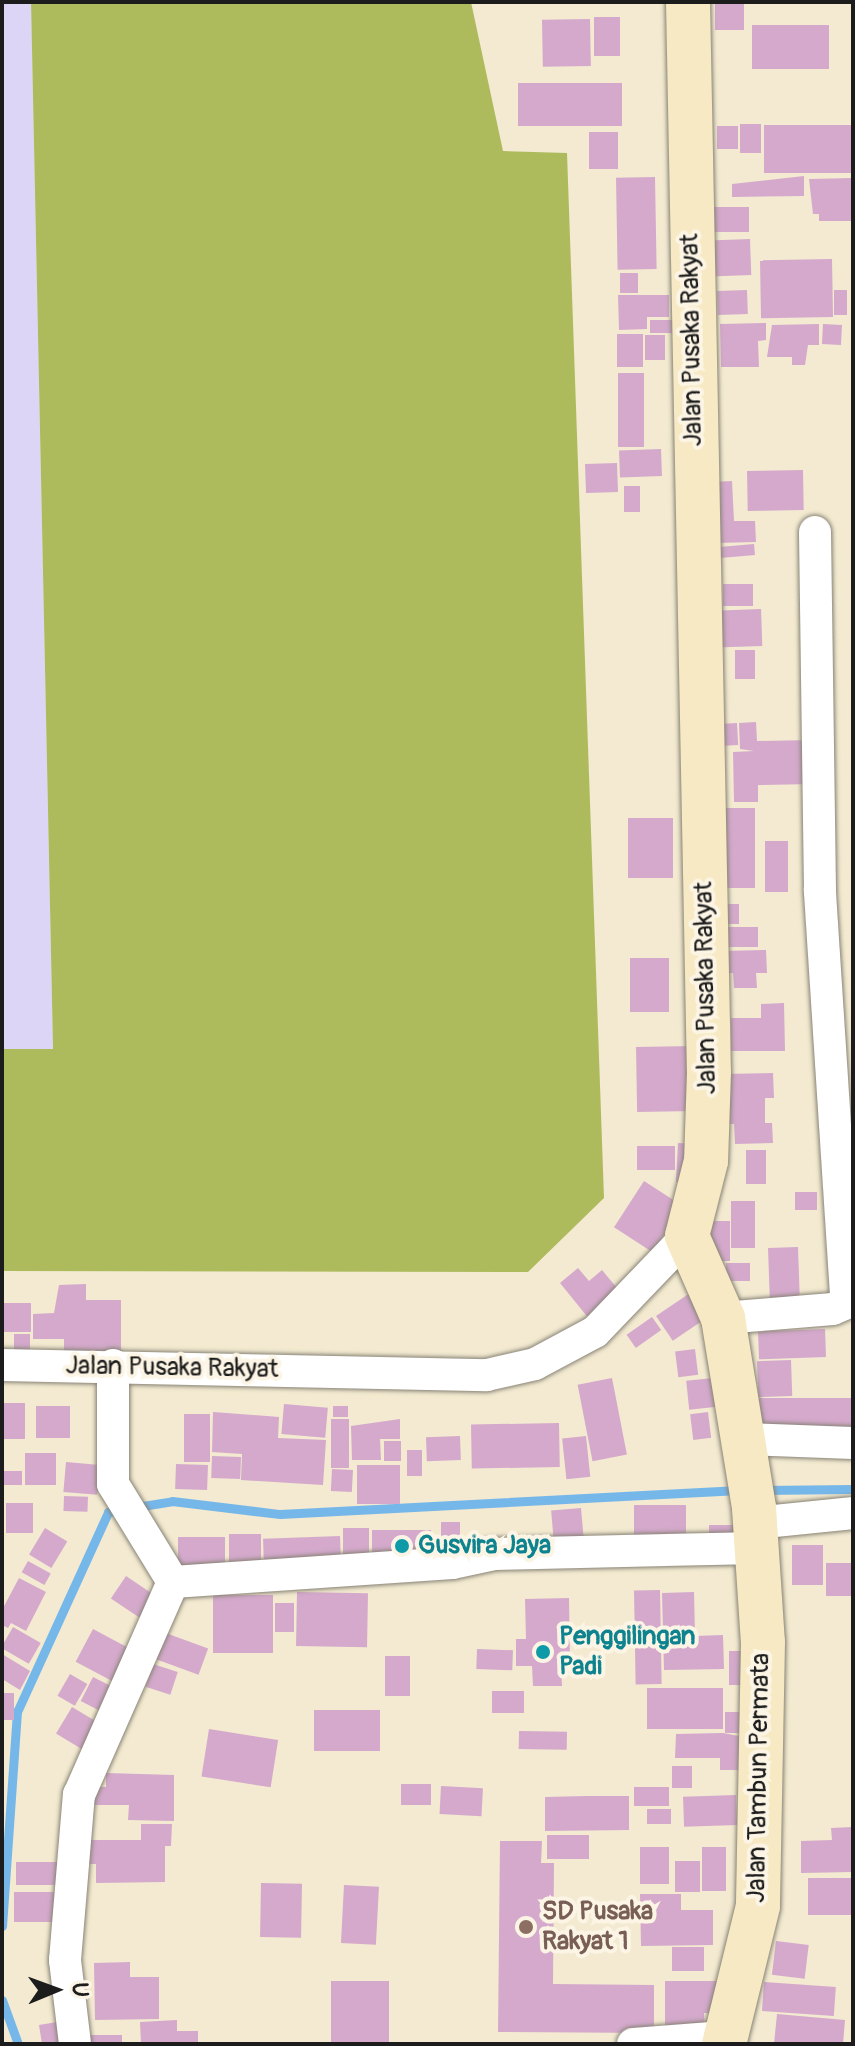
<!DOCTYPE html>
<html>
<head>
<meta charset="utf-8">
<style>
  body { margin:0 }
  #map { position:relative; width:855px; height:2046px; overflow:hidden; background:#f3ead1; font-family:Pangolin,sans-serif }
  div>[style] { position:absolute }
  .built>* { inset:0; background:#ddd5f6 }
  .green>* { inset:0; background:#aebb5d }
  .stream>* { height:9px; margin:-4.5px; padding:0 4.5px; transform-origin:4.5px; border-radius:4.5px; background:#76b7ea }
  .building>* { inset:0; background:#d4a9cc; transform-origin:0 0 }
  .roads { filter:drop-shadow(0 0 2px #888376) drop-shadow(0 0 2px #888376) }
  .street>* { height:32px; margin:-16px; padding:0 16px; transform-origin:16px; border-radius:16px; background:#fff }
  .secondary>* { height:44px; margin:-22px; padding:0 22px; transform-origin:22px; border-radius:22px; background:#f6e9c3 }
  .dots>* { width:22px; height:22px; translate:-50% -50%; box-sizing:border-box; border:4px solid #fcf5e5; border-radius:50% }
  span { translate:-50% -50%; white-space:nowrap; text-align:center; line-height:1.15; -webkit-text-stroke:8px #fcf5e5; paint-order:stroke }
  .street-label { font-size:26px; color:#1c1c1c }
  .culture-label { font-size:26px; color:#0d838f; font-weight:700 }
  .left { translate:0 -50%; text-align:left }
  .education-label { font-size:26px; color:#785e54; font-weight:700 }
  .frame { position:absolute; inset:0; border:4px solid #1c1c1c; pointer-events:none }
  .north { position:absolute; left:16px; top:1950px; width:80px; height:80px; -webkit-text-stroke:6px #fcf5e5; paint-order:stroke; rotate:89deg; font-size:22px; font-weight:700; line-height:32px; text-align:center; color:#1c1c1c }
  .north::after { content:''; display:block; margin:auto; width:28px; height:36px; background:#1c1c1c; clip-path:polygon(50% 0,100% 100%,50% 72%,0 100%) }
</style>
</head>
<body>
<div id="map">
  <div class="built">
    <div style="clip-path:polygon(2px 2px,31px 2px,53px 1050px,2px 1049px)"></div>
  </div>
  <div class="green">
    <div style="clip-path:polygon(31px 2px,471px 2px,503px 151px,567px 153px,604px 1198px,528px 1272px,2px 1271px,2px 1049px,53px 1049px)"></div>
  </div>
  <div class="stream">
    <div style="left:762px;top:1490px;width:91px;rotate:-0.6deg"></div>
    <div style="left:136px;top:1507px;width:36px;rotate:-9deg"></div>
    <div style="left:172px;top:1501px;width:109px;rotate:6.9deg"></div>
    <div style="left:280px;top:1514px;width:460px;rotate:-3deg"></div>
    <div style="left:2px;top:1926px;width:215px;rotate:-86deg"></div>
    <div style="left:17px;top:1712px;width:220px;rotate:-65.5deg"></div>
    <div style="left:108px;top:1512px;width:14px;rotate:-8deg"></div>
    <div style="left:2px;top:2000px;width:47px;rotate:70deg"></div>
  </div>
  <div class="building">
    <div style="left:715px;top:2px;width:29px;height:28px"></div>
    <div style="left:594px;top:17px;width:26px;height:39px"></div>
    <div style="left:590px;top:19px;width:47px;height:48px;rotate:89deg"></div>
    <div style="left:752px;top:25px;width:77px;height:44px"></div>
    <div style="left:622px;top:83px;width:43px;height:104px;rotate:90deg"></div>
    <div style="left:740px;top:124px;width:21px;height:29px"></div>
    <div style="left:853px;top:125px;width:48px;height:89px;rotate:90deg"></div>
    <div style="left:717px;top:126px;width:21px;height:23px"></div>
    <div style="left:589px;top:132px;width:29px;height:37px"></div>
    <div style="clip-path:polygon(804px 176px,804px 196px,732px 197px,732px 184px)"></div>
    <div style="left:655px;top:177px;width:92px;height:39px;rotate:89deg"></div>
    <div style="clip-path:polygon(853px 178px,853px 221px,819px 221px,819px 214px,813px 214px,809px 179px)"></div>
    <div style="left:702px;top:207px;width:47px;height:25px"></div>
    <div style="left:750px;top:239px;width:36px;height:41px;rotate:88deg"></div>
    <div style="left:832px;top:259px;width:58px;height:72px;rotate:89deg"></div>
    <div style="left:620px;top:273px;width:18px;height:20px"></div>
    <div style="left:747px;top:290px;width:24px;height:30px;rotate:88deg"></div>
    <div style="left:834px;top:290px;width:13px;height:25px"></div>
    <div style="clip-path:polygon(618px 295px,669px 295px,669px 317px,647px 317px,647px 329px,619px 330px)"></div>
    <div style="left:650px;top:320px;width:32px;height:13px"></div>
    <div style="clip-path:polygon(766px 323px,766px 340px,758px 341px,759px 367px,721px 367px,720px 324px)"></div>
    <div style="clip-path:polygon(819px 324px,819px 345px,808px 345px,805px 365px,792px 365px,792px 357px,767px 357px,772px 325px)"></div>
    <div style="left:823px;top:324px;width:19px;height:20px;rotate:3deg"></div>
    <div style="left:617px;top:334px;width:26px;height:33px"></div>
    <div style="left:645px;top:335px;width:20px;height:25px"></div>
    <div style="left:618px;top:373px;width:26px;height:74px"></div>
    <div style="left:661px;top:449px;width:27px;height:42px;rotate:88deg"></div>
    <div style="left:617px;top:463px;width:29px;height:32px;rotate:88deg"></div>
    <div style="left:803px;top:470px;width:40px;height:56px;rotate:89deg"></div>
    <div style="clip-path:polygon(732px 481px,734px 521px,755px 521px,756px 542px,714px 543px,711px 482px)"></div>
    <div style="left:624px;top:486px;width:16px;height:26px"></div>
    <div style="left:754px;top:544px;width:11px;height:35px;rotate:85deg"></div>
    <div style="left:753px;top:584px;width:22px;height:30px;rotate:90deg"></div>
    <div style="left:761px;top:609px;width:37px;height:47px;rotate:88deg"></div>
    <div style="left:755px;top:650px;width:29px;height:20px;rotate:90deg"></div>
    <div style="clip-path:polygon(756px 722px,757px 741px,811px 740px,812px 784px,758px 785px,758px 802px,734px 802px,733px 752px,754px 751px,740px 749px,739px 723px)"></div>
    <div style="left:737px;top:723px;width:22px;height:19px;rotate:87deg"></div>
    <div style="left:713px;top:808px;width:42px;height:80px"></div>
    <div style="left:628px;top:818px;width:45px;height:60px"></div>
    <div style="left:765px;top:841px;width:23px;height:51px"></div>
    <div style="left:719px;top:904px;width:20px;height:20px"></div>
    <div style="left:758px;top:927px;width:20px;height:37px;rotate:90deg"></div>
    <div style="clip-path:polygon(766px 950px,767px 973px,756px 973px,757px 988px,734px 988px,733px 973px,723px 973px,722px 951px)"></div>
    <div style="left:669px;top:958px;width:54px;height:39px;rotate:90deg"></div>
    <div style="clip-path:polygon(784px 1003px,785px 1051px,731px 1051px,731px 1018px,761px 1018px,761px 1004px)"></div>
    <div style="left:693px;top:1046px;width:65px;height:57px;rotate:89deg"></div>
    <div style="clip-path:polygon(773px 1073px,774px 1098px,765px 1098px,765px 1123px,772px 1123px,773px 1143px,735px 1144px,734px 1124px,723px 1124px,722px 1074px)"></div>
    <div style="left:678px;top:1143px;width:18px;height:39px;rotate:3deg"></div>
    <div style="left:675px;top:1146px;width:24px;height:38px;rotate:90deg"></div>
    <div style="left:746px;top:1150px;width:20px;height:34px"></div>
    <div style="left:644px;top:1181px;width:46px;height:55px;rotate:33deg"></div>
    <div style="left:817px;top:1192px;width:18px;height:22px;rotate:90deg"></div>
    <div style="left:731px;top:1201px;width:24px;height:47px"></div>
    <div style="left:730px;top:1221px;width:40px;height:20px;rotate:90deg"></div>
    <div style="left:798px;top:1247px;width:55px;height:30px;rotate:88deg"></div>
    <div style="left:726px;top:1263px;width:24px;height:18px"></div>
    <div style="clip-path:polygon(578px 1268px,589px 1281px,602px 1270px,622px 1294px,590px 1320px,560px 1283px)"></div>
    <div style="clip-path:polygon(86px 1284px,86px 1300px,121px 1300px,121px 1359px,64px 1362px,64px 1339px,33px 1339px,33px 1314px,54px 1313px,59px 1285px)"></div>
    <div style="left:690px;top:1293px;width:30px;height:41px;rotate:56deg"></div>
    <div style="left:31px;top:1303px;width:29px;height:29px;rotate:90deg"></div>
    <div style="left:652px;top:1317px;width:16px;height:31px;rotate:55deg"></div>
    <div style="left:825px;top:1329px;width:28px;height:67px;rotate:88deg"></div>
    <div style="left:14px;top:1334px;width:16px;height:19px"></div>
    <div style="left:695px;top:1349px;width:26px;height:20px;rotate:83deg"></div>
    <div style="left:791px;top:1360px;width:36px;height:34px;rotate:88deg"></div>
    <div style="left:723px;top:1377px;width:29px;height:37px;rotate:84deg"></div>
    <div style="left:612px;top:1378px;width:78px;height:35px;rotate:79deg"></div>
    <div style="left:853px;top:1398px;width:35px;height:94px;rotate:90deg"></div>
    <div style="left:2px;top:1403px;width:23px;height:36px"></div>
    <div style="left:284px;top:1404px;width:44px;height:30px;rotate:5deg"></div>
    <div style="left:36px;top:1406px;width:34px;height:32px"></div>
    <div style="left:333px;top:1406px;width:15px;height:11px"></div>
    <div style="clip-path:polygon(213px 1412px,279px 1417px,278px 1438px,326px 1440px,323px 1485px,241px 1480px,242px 1454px,212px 1452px)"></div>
    <div style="left:708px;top:1412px;width:26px;height:18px;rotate:83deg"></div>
    <div style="left:184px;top:1414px;width:26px;height:48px"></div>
    <div style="left:331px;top:1419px;width:18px;height:49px"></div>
    <div style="clip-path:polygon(400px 1419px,400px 1439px,380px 1439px,381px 1460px,352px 1460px,351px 1426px)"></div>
    <div style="left:559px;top:1423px;width:44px;height:88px;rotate:89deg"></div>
    <div style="left:460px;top:1436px;width:24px;height:34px;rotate:88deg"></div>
    <div style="left:586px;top:1436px;width:41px;height:24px;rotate:84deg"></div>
    <div style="left:384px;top:1441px;width:17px;height:20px"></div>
    <div style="left:407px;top:1450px;width:15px;height:26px"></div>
    <div style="left:25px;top:1453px;width:31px;height:32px"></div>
    <div style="left:212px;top:1456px;width:29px;height:22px;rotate:2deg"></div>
    <div style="left:66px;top:1462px;width:34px;height:30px;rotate:5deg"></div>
    <div style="left:176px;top:1464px;width:32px;height:25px;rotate:2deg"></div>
    <div style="left:357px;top:1465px;width:43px;height:39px"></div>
    <div style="left:332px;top:1469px;width:21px;height:22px;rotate:3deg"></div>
    <div style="left:2px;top:1471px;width:20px;height:14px"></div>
    <div style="left:64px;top:1496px;width:24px;height:15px;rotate:2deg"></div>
    <div style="left:6px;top:1503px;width:27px;height:30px"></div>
    <div style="left:686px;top:1505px;width:41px;height:52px;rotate:90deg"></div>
    <div style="left:581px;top:1508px;width:37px;height:30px;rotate:85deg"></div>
    <div style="clip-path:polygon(441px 1522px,460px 1522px,460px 1536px,452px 1536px,452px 1549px,441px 1549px)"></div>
    <div style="left:709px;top:1525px;width:28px;height:19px"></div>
    <div style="left:45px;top:1528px;width:26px;height:31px;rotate:31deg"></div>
    <div style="left:343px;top:1528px;width:26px;height:41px"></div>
    <div style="left:431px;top:1530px;width:30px;height:59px;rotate:90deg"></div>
    <div style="left:229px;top:1534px;width:32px;height:38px"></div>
    <div style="left:340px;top:1536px;width:29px;height:77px;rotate:88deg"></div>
    <div style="left:225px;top:1537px;width:37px;height:47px;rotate:90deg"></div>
    <div style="left:792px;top:1545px;width:31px;height:40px"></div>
    <div style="left:28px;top:1561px;width:26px;height:13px;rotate:29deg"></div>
    <div style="left:853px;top:1563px;width:33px;height:27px;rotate:90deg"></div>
    <div style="left:126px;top:1576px;width:41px;height:27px;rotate:34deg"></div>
    <div style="clip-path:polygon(19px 1578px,46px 1592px,26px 1631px,11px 1623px,8px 1628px,2px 1625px,2px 1610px)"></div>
    <div style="left:660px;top:1590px;width:94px;height:26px;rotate:89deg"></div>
    <div style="left:297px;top:1592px;width:71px;height:54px;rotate:1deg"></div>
    <div style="clip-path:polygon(694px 1592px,695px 1636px,723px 1635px,724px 1669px,664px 1670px,662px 1593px)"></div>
    <div style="left:213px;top:1595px;width:60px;height:58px"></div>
    <div style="clip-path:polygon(569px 1598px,570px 1664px,561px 1665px,562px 1686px,533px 1686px,532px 1666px,516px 1666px,516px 1639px,526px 1639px,525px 1599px)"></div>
    <div style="left:275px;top:1603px;width:19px;height:29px"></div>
    <div style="left:13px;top:1627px;width:32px;height:24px;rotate:30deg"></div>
    <div style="left:93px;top:1629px;width:52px;height:37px;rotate:28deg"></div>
    <div style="left:163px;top:1632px;width:48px;height:28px;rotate:20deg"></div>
    <div style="left:477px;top:1649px;width:36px;height:20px;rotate:2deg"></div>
    <div style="left:729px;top:1651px;width:26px;height:34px"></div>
    <div style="clip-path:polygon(2px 1654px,30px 1671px,20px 1690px,2px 1679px)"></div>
    <div style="left:385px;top:1656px;width:25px;height:40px"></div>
    <div style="left:153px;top:1664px;width:26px;height:24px;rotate:18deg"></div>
    <div style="left:70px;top:1674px;width:20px;height:25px;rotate:30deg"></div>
    <div style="left:93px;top:1677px;width:31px;height:27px;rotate:27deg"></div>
    <div style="left:647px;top:1688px;width:76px;height:41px"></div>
    <div style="left:492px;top:1691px;width:32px;height:22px"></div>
    <div style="left:2px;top:1693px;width:12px;height:27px"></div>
    <div style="left:72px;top:1707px;width:37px;height:31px;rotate:31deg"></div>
    <div style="left:314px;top:1710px;width:66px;height:41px"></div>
    <div style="left:725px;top:1712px;width:32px;height:21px"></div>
    <div style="left:209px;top:1729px;width:70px;height:48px;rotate:9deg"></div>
    <div style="left:519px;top:1731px;width:48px;height:18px;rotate:1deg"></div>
    <div style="clip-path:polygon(723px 1733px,744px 1737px,744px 1770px,720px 1770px,720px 1758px,675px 1758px,676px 1734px)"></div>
    <div style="left:672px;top:1766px;width:20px;height:22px"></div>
    <div style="clip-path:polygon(106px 1773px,174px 1775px,174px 1821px,128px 1820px,129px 1805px,94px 1805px,94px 1787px,106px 1787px)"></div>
    <div style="left:401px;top:1784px;width:30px;height:21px"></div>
    <div style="left:441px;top:1786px;width:42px;height:28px;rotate:3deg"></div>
    <div style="left:669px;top:1787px;width:19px;height:35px;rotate:90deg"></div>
    <div style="left:736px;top:1795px;width:30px;height:53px;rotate:88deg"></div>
    <div style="clip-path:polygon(587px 1796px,629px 1796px,629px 1830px,545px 1831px,545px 1797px)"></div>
    <div style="left:647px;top:1809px;width:24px;height:15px"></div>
    <div style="clip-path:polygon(141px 1824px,172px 1824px,171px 1846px,165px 1846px,165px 1882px,96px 1883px,96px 1864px,86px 1864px,86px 1840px,141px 1840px)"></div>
    <div style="clip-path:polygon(853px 1827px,852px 1872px,801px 1873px,801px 1841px,832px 1840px,831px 1828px)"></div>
    <div style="left:547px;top:1835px;width:42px;height:24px"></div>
    <div style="clip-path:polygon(500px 1841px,542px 1841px,541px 1863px,554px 1863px,553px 1984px,654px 1985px,654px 2033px,498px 2032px)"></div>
    <div style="left:640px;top:1847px;width:29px;height:37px"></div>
    <div style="left:726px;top:1847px;width:44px;height:24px;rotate:90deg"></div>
    <div style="left:675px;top:1861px;width:25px;height:31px"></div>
    <div style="left:16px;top:1862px;width:42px;height:23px"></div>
    <div style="left:853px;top:1878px;width:37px;height:45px;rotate:90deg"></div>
    <div style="left:261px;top:1883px;width:41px;height:54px;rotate:1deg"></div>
    <div style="left:344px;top:1885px;width:35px;height:58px;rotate:3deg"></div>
    <div style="left:14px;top:1892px;width:46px;height:30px"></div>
    <div style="clip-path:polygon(640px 1894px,681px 1894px,681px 1910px,713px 1910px,713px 1945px,641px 1946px)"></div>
    <div style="left:776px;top:1941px;width:33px;height:34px;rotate:7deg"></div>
    <div style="left:672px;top:1947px;width:32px;height:24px"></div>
    <div style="clip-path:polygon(130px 1962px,130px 1977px,159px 1977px,159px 2019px,95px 2020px,94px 1963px)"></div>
    <div style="left:331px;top:1981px;width:58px;height:63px"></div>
    <div style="clip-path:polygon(665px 1981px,729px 1981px,730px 2013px,704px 2013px,705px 2034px,665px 2034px)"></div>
    <div style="left:764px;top:1982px;width:72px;height:29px;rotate:4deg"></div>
    <div style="clip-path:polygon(777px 2014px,845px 2020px,843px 2044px,774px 2044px)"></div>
    <div style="clip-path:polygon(177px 2020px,177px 2031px,198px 2031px,198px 2044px,141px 2044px,140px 2022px)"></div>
    <div style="clip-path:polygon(63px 2021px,67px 2044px,42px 2044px,39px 2025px)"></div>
    <div style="left:122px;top:2035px;width:9px;height:33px;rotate:90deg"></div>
  </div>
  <div class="roads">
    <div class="street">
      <div style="left:723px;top:1318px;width:110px;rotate:-4.7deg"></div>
      <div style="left:833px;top:1309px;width:12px;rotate:-24deg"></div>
      <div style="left:844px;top:1304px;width:9px;rotate:-77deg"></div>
      <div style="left:846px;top:1295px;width:405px;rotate:-93.7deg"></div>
      <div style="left:820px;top:891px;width:359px;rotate:-90.8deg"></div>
      <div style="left:2px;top:1365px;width:485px;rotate:1.2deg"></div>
      <div style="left:487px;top:1375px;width:49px;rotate:-12.9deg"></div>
      <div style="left:535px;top:1364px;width:68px;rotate:-28.1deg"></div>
      <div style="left:595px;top:1332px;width:133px;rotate:-46.2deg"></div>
      <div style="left:745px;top:1439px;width:108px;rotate:2.1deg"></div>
      <div style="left:755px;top:1523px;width:99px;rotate:-5.8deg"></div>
      <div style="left:173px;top:1582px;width:280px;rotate:-3.9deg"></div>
      <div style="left:452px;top:1563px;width:43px;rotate:-12.1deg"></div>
      <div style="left:494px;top:1554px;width:264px;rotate:-1.3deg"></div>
      <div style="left:75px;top:2044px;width:85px;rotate:-96.8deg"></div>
      <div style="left:65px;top:1960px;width:166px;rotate:-85.2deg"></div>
      <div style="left:79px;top:1795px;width:233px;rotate:-66.2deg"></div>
      <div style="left:173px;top:1582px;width:115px;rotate:-121.5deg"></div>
      <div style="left:113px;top:1484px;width:119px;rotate:-90deg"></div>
      <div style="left:633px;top:2044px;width:92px;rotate:-4.4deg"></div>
    </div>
    <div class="secondary">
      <div style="left:688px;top:2px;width:1070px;rotate:88.88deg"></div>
      <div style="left:709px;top:1072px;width:89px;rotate:91.9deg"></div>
      <div style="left:706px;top:1161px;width:77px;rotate:104.2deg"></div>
      <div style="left:687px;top:1236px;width:90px;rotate:66.3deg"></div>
      <div style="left:723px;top:1318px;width:193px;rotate:80.7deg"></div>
      <div style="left:754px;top:1508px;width:134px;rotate:86.2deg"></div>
      <div style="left:763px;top:1642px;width:264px;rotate:91.1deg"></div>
      <div style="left:758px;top:1906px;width:142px;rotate:103.8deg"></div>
    </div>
  </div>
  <div class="dots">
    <div style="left:402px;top:1546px;background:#0f9aa8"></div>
    <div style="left:543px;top:1652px;background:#0f9aa8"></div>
    <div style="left:526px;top:1927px;background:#8d6e63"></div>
  </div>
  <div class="street-label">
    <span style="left:692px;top:340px;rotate:-91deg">Jalan Pusaka Rakyat</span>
    <span style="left:706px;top:988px;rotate:-91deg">Jalan Pusaka Rakyat</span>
    <span style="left:172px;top:1368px;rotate:1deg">Jalan Pusaka Rakyat</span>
    <span style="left:759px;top:1778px;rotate:-89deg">Jalan Tambun Permata</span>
  </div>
  <div class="culture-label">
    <span class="left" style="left:418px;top:1546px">Gusvira Jaya</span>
    <span class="left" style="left:559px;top:1652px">Penggilingan<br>Padi</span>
  </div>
  <div class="education-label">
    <span class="left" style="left:542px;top:1927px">SD Pusaka<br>Rakyat 1</span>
  </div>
  <div class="frame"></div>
  <div class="north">U</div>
</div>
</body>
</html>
